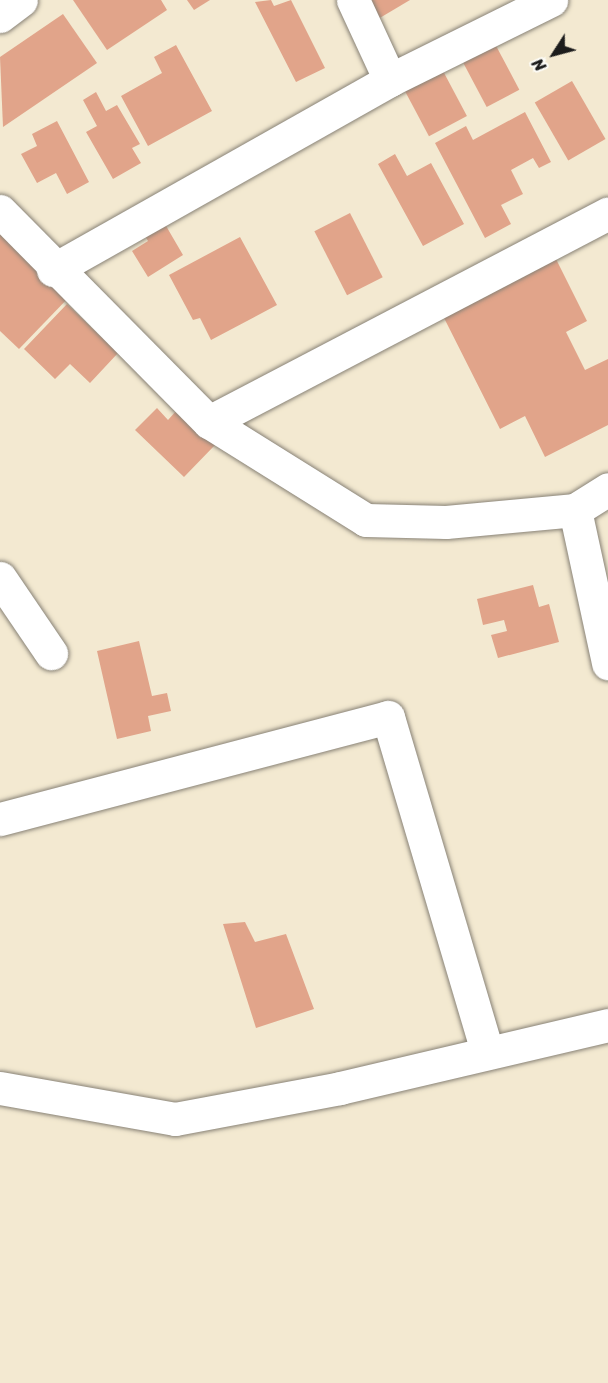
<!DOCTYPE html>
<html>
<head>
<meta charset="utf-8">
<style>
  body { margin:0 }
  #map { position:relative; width:608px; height:1383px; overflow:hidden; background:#f3e9d1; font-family:Sriracha,sans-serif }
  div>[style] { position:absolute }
  .building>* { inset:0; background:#e1a48a; transform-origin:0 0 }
  .roads { filter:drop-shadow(0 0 2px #888276) drop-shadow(0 0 2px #888276) }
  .street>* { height:33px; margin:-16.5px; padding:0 16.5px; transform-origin:16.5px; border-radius:16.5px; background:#fff }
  span { translate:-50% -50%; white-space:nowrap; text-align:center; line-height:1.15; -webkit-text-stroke:4.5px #fdfcf7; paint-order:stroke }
  .north { position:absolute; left:524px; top:24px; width:60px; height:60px; -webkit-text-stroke:4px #fdfcf7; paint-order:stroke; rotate:234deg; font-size:16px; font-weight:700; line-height:24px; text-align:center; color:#1c1c1c }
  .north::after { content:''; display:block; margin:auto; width:21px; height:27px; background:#1c1c1c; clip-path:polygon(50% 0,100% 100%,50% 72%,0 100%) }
</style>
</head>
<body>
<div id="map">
  <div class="building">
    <div style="clip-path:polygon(73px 0,161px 0,167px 10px,107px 50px)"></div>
    <div style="clip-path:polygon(187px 0,210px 0,194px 10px)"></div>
    <div style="clip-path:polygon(271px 0,274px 6px,291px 0,325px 68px,296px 82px,255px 2px)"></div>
    <div style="clip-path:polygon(361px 0,410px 0,373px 22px)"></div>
    <div style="clip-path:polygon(63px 14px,97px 63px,3px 127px,0 57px)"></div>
    <div style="left:494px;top:42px;width:54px;height:37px;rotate:62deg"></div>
    <div style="clip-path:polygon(176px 45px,212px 111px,148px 146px,121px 96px,162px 73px,154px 57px)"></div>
    <div style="left:443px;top:71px;width:51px;height:43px;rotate:62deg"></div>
    <div style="left:572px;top:81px;width:67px;height:43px;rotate:60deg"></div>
    <div style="clip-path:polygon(96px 92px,106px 111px,117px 105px,140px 144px,132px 148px,141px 163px,113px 179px,86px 132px,97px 126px,83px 100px)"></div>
    <div style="clip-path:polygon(525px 112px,551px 162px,539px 168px,533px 158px,511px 170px,523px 194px,501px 205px,511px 224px,485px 238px,435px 143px,466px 126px,473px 140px)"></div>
    <div style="clip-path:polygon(57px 121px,89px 182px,67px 194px,56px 173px,37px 183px,21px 154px,37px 146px,32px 134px)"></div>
    <div style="clip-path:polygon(395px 154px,407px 176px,431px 163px,464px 224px,423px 246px,378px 164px)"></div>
    <div style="left:350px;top:213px;width:72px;height:40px;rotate:63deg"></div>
    <div style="clip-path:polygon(162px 219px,183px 255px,148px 277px,132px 251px,148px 241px,142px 231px)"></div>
    <div style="clip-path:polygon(0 226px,72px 294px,19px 349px,0 331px)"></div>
    <div style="clip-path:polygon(240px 237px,277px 305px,211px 340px,200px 318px,193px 320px,169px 275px)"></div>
    <div style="clip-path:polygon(551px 249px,587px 321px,566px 332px,585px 370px,608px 359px,608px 425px,545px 457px,525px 416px,500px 429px,438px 306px)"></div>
    <div style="clip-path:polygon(67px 304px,118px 353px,90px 383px,70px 364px,55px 379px,24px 349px)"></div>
    <div style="clip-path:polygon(157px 408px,168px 420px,177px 410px,215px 445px,184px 477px,135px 430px)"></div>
    <div style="clip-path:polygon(533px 585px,539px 607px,549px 604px,559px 642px,498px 658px,491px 635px,507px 631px,504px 620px,483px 625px,477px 599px)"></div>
    <div style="clip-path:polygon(139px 641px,152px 696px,167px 693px,171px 711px,148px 716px,151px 731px,117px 739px,97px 651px)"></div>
    <div style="clip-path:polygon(245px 922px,255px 942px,286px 934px,314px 1009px,256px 1028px,223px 924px)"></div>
  </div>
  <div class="roads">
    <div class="street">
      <div style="left:353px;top:0;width:88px;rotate:65.2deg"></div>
      <div style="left:0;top:16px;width:26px;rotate:-37deg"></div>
      <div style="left:0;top:211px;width:297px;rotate:45.3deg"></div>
      <div style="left:209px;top:422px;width:185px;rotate:32deg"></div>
      <div style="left:366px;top:520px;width:80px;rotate:1.4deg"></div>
      <div style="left:446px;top:522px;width:130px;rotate:-5.3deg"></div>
      <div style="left:575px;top:510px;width:39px;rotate:-32deg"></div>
      <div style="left:53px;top:270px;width:387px;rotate:-29.4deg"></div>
      <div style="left:390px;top:80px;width:180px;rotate:-26.4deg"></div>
      <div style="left:209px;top:422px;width:450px;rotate:-27.6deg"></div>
      <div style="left:575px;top:510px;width:157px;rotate:77.8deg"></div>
      <div style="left:0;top:578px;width:91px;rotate:55.8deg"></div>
      <div style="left:0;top:819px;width:401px;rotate:-14.7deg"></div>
      <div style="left:388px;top:717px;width:348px;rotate:73.5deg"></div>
      <div style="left:0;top:1088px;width:178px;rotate:10deg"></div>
      <div style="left:175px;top:1119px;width:168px;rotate:-10.6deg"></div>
      <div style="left:340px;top:1088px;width:275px;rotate:-13.2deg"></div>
    </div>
  </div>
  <div class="north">N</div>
</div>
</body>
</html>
